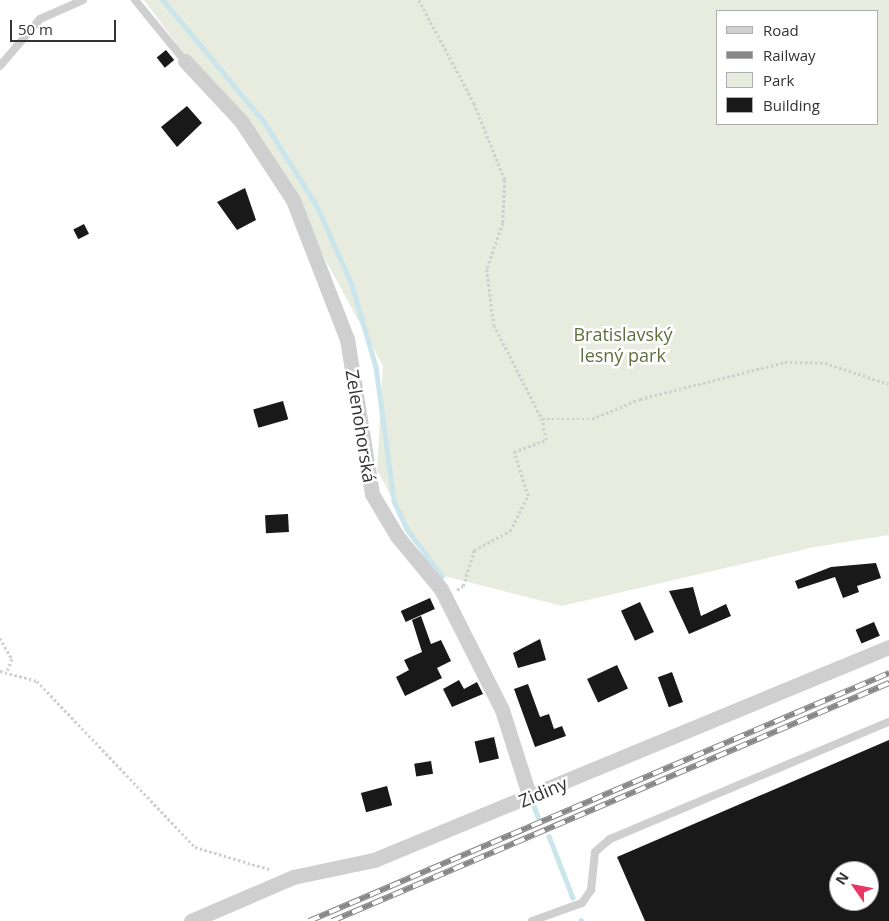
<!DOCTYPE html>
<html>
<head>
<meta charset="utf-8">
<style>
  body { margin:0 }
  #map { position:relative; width:889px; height:921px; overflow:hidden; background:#fff; font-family:"Open Sans",sans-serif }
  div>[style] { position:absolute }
  .green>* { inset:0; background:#e8ecde }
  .stream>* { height:4.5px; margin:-2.25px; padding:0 2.25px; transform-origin:2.25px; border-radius:2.25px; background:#cbe5ec }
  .building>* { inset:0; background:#191919; transform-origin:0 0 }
  .path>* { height:2.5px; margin-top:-1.25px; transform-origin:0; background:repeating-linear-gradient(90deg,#cfcfcf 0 2.5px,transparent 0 5px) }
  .service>* { height:8px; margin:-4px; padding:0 4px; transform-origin:4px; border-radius:4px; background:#cfcfcf }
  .minor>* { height:15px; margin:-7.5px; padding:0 7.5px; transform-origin:7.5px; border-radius:7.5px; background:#cfcfcf }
  .rail>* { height:5.5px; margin-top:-2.75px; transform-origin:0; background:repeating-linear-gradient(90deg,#fff 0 11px,#878787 0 22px); box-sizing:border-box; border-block:1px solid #878787 }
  span { translate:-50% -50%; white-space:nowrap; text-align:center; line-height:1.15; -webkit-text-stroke:5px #fff; paint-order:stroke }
  .park-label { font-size:18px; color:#5e6f3e }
  .street-label { font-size:18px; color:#323232 }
  .legend { position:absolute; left:716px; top:10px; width:162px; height:115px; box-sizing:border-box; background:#fff; border:1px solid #adadad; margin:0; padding:6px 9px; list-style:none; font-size:15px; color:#323232 }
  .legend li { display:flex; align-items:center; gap:10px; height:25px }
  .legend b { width:25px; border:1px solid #adadad }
  .north { position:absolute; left:829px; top:861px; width:50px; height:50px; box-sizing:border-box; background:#fff; border:1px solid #adadad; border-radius:50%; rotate:303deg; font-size:14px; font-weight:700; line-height:20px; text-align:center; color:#323232 }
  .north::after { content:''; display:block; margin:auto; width:18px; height:22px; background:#e73762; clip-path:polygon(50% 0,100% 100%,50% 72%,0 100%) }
  .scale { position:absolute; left:10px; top:20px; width:106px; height:22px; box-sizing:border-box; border:2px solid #323232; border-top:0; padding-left:6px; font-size:15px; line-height:18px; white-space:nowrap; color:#323232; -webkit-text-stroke:4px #fff; paint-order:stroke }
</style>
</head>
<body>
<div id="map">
  <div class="green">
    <div style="clip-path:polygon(evenodd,144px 0,889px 0,889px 535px,815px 547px,562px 606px,433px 573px,377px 470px,383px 366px,293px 200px,144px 0,718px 11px,878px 11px,878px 124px,718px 124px,718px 11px)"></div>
  </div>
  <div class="stream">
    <div style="left:163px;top:0;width:160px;rotate:50.3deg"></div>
    <div style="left:265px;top:123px;width:98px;rotate:57.9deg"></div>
    <div style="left:317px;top:206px;width:86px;rotate:66.1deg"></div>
    <div style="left:352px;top:285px;width:85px;rotate:73.7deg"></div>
    <div style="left:376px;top:367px;width:135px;rotate:82.3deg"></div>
    <div style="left:394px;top:501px;width:31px;rotate:65deg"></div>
    <div style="left:407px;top:529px;width:59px;rotate:53.3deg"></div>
    <div style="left:533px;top:803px;width:15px;rotate:70deg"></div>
    <div style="left:549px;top:836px;width:66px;rotate:68.8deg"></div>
    <div style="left:581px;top:920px;width:1px;rotate:45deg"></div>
  </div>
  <div class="building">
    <div style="left:166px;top:50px;width:13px;height:12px;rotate:51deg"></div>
    <div style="clip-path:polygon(187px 106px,202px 123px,177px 147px,161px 127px)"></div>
    <div style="clip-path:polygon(245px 188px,256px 220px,237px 230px,217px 202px)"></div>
    <div style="left:84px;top:224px;width:11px;height:12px;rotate:63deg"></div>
    <div style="left:283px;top:401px;width:19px;height:31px;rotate:74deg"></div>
    <div style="left:288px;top:514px;width:18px;height:23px;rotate:87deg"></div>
    <div style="clip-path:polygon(876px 563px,881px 578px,857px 586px,859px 592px,843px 598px,835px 577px,798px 589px,795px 581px,831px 567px)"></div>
    <div style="clip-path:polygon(693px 587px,701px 616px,726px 604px,731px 616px,689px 634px,669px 591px)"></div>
    <div style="left:430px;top:598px;width:12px;height:32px;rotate:66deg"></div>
    <div style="left:640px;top:602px;width:33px;height:21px;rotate:65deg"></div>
    <div style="clip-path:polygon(421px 616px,431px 644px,441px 640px,451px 661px,437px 668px,442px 678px,405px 696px,396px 677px,409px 670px,404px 660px,422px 652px,412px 620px)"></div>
    <div style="left:874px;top:622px;width:15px;height:20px;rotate:67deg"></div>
    <div style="clip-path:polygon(540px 639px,546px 660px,518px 668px,513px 653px)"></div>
    <div style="left:617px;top:665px;width:26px;height:33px;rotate:65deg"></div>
    <div style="left:672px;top:672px;width:32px;height:15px;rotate:70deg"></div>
    <div style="clip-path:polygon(459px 680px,464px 689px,477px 682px,483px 694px,452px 707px,443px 689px)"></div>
    <div style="clip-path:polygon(528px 684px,540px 717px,549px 714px,554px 729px,562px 726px,566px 736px,535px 747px,514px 689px)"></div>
    <div style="left:494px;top:737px;width:22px;height:20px;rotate:77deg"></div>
    <div style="clip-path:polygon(evenodd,889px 740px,889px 921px,645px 921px,617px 857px,889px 740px,839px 871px,869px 871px,869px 901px,839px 901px,839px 871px)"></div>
    <div style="left:431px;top:761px;width:13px;height:17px;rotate:81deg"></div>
    <div style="left:387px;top:786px;width:20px;height:27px;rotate:75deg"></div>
  </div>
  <div class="path">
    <div style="left:419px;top:0;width:117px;rotate:61.9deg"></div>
    <div style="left:474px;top:103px;width:83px;rotate:68.1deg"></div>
    <div style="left:505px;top:180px;width:43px;rotate:92.7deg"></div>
    <div style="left:503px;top:223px;width:49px;rotate:109.2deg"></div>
    <div style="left:487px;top:269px;width:56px;rotate:82.9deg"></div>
    <div style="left:494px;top:325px;width:106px;rotate:62.9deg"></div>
    <div style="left:542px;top:419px;width:50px"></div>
    <div style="left:592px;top:419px;width:52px;rotate:-22.6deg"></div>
    <div style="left:640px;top:399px;width:150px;rotate:-14.3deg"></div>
    <div style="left:785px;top:362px;width:40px;rotate:1.4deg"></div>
    <div style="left:825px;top:363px;width:67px;rotate:18.2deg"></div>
    <div style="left:457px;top:590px;width:7px;rotate:-34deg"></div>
    <div style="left:463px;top:586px;width:38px;rotate:-73deg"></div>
    <div style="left:474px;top:550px;width:41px;rotate:-27.8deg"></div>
    <div style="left:510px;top:531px;width:39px;rotate:-63deg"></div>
    <div style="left:528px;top:496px;width:46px;rotate:-107.7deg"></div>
    <div style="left:514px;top:452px;width:34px;rotate:-21deg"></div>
    <div style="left:546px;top:440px;width:21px;rotate:-101deg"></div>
    <div style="left:0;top:638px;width:24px;rotate:60deg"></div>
    <div style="left:12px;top:659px;width:12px;rotate:110deg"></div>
    <div style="left:0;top:671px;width:38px;rotate:15deg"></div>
    <div style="left:37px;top:681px;width:229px;rotate:46.4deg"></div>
    <div style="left:195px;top:847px;width:80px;rotate:16.6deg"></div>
  </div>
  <div class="service">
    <div style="left:135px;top:0;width:79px;rotate:50.7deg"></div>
    <div style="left:0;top:66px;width:62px;rotate:-49.6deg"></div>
    <div style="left:40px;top:19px;width:47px;rotate:-23.8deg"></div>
    <div style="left:532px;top:921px;width:53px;rotate:-19.8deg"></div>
    <div style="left:582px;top:903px;width:16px;rotate:-55deg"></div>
    <div style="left:591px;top:890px;width:38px;rotate:-84deg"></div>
    <div style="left:595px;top:852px;width:20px;rotate:-41deg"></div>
    <div style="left:610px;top:839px;width:303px;rotate:-22.8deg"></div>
  </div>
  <div class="minor">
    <div style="left:185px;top:61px;width:82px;rotate:47deg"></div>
    <div style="left:241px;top:121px;width:95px;rotate:56.6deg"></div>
    <div style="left:293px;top:200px;width:149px;rotate:68.8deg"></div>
    <div style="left:347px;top:339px;width:157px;rotate:80.8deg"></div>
    <div style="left:372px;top:494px;width:49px;rotate:59.2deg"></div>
    <div style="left:397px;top:536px;width:69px;rotate:50.3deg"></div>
    <div style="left:441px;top:589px;width:136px;rotate:63.2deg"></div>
    <div style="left:502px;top:710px;width:92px;rotate:72.3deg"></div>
    <div style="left:191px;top:921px;width:111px;rotate:-23.3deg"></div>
    <div style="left:293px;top:877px;width:83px;rotate:-11.9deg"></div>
    <div style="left:374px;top:860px;width:557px;rotate:-22.47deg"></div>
  </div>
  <div class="rail">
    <div style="left:309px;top:921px;width:631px;rotate:-23.15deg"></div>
    <div style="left:332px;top:921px;width:606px;rotate:-23.14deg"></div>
  </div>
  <div class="park-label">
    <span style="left:623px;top:345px">Bratislavský<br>lesný park</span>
  </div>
  <div class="street-label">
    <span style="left:361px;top:426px;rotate:81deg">Zelenohorská</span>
    <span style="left:543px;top:792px;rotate:-23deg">Zidiny</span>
  </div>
  <ul class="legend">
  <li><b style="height:6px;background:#cfcfcf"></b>Road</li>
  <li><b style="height:6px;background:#878787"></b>Railway</li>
  <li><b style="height:14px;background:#e8ecde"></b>Park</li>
  <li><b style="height:14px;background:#191919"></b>Building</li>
  </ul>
  <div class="north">N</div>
  <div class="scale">50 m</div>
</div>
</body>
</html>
